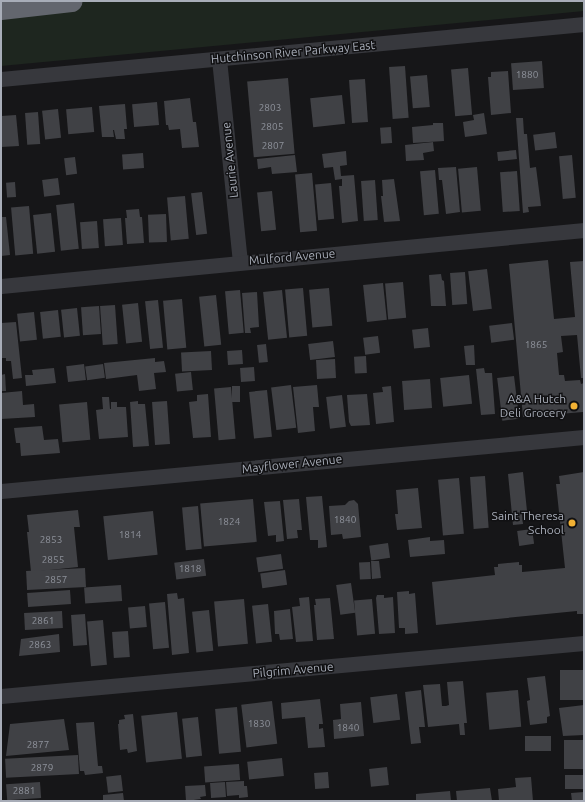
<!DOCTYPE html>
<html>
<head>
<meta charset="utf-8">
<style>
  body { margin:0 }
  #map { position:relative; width:585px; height:802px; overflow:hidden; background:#161618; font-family:Ubuntu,sans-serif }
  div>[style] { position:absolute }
  .green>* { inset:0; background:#1e261f }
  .building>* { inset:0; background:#404145; transform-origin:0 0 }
  .minor>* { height:15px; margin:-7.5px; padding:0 7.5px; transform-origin:7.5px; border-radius:7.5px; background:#37383d }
  .motorway>* { height:22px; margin:-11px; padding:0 11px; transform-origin:11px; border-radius:11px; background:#63666e }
  .dots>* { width:11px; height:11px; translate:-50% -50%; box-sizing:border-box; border:2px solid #111113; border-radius:50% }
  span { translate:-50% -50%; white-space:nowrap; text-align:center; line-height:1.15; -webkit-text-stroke:3px #111113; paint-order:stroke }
  .number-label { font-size:10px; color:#8e929b }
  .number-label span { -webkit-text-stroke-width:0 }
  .street-label { font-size:12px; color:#a8adb8 }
  .poi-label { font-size:12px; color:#a8adb8 }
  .right { translate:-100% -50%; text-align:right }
  .frame { position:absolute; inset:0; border:2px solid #a8adb8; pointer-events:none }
</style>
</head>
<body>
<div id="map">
  <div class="green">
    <div style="clip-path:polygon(1px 1px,584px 1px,584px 11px,1px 66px)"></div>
  </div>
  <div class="building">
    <div style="left:542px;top:61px;width:27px;height:31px;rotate:86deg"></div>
    <div style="left:405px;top:66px;width:52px;height:16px;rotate:86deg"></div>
    <div style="left:468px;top:68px;width:47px;height:17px;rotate:85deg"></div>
    <div style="clip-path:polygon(508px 71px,511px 113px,491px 115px,488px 77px,491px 77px,491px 72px)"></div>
    <div style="left:427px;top:75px;width:32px;height:17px;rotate:85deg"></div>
    <div style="left:288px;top:78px;width:76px;height:41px;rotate:85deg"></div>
    <div style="left:365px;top:79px;width:43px;height:16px;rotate:86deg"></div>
    <div style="left:342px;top:95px;width:29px;height:32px;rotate:84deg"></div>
    <div style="clip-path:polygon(190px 98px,193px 122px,196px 122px,199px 147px,182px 148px,180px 129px,169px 130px,168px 125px,166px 125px,164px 101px)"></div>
    <div style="left:157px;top:102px;width:23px;height:25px;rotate:85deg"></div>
    <div style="clip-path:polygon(125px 104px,127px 129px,124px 129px,125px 139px,116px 139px,114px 130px,113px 130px,114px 137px,102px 137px,99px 106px)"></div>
    <div style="left:92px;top:107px;width:25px;height:26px;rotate:85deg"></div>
    <div style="left:58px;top:109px;width:29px;height:16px;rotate:84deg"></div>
    <div style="left:38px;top:112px;width:32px;height:13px;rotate:86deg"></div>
    <div style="clip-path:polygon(484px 113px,487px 134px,465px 137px,463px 122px,474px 120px,473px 115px)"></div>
    <div style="clip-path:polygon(16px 115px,19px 146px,1px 147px,1px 116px)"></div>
    <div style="clip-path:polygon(516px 118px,523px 118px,524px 134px,527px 134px,530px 168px,536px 167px,541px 206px,528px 207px,529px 212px,523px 213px)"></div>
    <div style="clip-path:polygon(433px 123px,443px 123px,444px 141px,413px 143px,412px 127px,433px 125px)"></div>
    <div style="left:391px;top:127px;width:16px;height:11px;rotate:86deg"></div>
    <div style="left:555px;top:132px;width:16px;height:22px;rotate:83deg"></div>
    <div style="clip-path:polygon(433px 142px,434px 151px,423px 153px,424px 160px,406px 161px,405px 145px)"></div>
    <div style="left:516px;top:150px;width:9px;height:19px;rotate:84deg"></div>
    <div style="clip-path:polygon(346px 151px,347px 165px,340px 166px,341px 176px,354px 175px,358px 221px,342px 223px,339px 186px,342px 186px,342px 179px,335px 180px,333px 167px,324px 168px,322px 154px)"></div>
    <div style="left:143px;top:153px;width:15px;height:21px;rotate:86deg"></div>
    <div style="clip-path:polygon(295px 155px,297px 172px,272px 174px,271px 167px,258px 169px,257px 159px)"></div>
    <div style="left:572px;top:155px;width:43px;height:13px;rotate:85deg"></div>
    <div style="left:75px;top:157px;width:17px;height:11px;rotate:83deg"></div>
    <div style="clip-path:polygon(456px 167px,460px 212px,446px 214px,442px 180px,439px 180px,438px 168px)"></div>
    <div style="left:477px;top:167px;width:44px;height:19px;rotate:85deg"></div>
    <div style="left:435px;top:170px;width:44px;height:15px;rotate:85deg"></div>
    <div style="left:517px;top:171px;width:40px;height:17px;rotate:86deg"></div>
    <div style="left:312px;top:173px;width:58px;height:17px;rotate:85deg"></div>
    <div style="left:58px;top:178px;width:17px;height:16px;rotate:83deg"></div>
    <div style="clip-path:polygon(394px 179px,400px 221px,384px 222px,381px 196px,383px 196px,382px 180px)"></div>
    <div style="left:375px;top:180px;width:40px;height:14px;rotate:86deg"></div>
    <div style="left:15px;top:182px;width:15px;height:9px;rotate:86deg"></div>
    <div style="left:331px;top:183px;width:36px;height:16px;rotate:85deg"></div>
    <div style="left:272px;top:191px;width:39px;height:15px;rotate:84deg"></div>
    <div style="left:202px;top:192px;width:42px;height:11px;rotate:83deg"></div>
    <div style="left:185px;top:196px;width:43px;height:18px;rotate:85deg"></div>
    <div style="left:74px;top:203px;width:46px;height:18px;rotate:84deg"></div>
    <div style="left:29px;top:206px;width:48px;height:18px;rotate:85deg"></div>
    <div style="clip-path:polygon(139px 209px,140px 217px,142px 217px,144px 243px,127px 244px,125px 218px,127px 218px,126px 210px)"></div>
    <div style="left:51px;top:213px;width:39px;height:18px;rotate:84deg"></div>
    <div style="left:166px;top:214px;width:28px;height:18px;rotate:88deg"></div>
    <div style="clip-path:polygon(1px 217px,6px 217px,10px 255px,1px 256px)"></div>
    <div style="left:121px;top:218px;width:27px;height:18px;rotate:86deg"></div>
    <div style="left:97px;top:221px;width:27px;height:17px;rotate:86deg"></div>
    <div style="clip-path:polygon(548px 260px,554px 319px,575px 317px,570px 262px,584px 261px,584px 378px,581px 378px,577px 335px,561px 336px,563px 352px,557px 353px,559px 375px,564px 375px,565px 381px,580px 380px,581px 384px,584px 383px,583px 412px,523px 417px,509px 264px)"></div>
    <div style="left:487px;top:269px;width:40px;height:19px;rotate:83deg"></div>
    <div style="left:465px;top:272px;width:32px;height:15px;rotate:86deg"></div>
    <div style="clip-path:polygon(441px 274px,442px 280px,444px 281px,446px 306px,431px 306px,429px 275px)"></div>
    <div style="left:403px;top:282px;width:36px;height:18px;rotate:85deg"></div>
    <div style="left:383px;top:283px;width:37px;height:20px;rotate:84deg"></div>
    <div style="left:303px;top:288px;width:48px;height:18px;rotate:85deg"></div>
    <div style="left:329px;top:288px;width:38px;height:20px;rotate:85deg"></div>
    <div style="left:240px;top:290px;width:43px;height:15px;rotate:85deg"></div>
    <div style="left:282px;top:290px;width:48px;height:19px;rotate:84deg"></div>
    <div style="clip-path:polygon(257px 292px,259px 327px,250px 328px,251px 333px,245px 333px,242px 293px)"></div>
    <div style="left:216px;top:295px;width:50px;height:17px;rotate:84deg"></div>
    <div style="left:182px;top:299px;width:49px;height:19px;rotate:85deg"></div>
    <div style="left:158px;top:300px;width:48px;height:13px;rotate:84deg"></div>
    <div style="left:138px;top:303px;width:39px;height:16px;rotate:84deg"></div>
    <div style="left:115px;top:305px;width:39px;height:15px;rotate:86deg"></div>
    <div style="left:99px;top:306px;width:28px;height:18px;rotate:86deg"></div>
    <div style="left:77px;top:308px;width:28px;height:16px;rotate:84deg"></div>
    <div style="left:58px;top:310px;width:27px;height:18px;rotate:84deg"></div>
    <div style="left:34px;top:312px;width:28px;height:17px;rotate:84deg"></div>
    <div style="clip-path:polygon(16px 322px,22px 378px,13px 379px,11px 361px,6px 361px,6px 358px,1px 358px,1px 323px)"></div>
    <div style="left:512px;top:323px;width:17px;height:23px;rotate:83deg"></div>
    <div style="left:428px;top:328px;width:19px;height:16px;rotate:84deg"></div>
    <div style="left:378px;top:336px;width:17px;height:15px;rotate:83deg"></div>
    <div style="left:333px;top:341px;width:16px;height:25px;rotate:83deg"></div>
    <div style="left:266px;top:344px;width:18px;height:9px;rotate:84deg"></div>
    <div style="clip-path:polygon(474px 345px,475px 365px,466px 365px,464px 346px)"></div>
    <div style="left:242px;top:350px;width:14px;height:15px;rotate:86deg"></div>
    <div style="left:211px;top:351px;width:19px;height:30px;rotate:87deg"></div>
    <div style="left:366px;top:356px;width:17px;height:12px;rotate:87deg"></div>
    <div style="clip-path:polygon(155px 358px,155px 362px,164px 361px,166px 372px,154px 373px,156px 389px,139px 391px,137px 375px,106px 379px,104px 363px)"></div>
    <div style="left:335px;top:359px;width:19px;height:19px;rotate:87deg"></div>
    <div style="left:84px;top:364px;width:16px;height:18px;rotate:83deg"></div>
    <div style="left:103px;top:364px;width:14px;height:18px;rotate:82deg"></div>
    <div style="left:254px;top:367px;width:14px;height:14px;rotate:86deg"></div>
    <div style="clip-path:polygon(54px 368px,56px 383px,26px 386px,25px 375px,33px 375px,32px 370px)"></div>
    <div style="clip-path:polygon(484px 368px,485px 373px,492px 373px,495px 414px,481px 415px,476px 369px)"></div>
    <div style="left:191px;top:372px;width:18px;height:16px;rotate:84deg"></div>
    <div style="clip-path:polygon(5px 374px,6px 391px,1px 391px,1px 375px)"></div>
    <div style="left:469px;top:375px;width:29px;height:29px;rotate:84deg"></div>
    <div style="left:514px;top:376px;width:43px;height:17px;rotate:83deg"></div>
    <div style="left:430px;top:379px;width:29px;height:28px;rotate:86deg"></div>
    <div style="left:291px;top:385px;width:43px;height:20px;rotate:83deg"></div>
    <div style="clip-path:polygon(317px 385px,319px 407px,313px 407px,315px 431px,298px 433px,293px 387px)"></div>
    <div style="left:232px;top:386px;width:8px;height:16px"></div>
    <div style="clip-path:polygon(391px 386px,394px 422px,376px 424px,373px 393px,383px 392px,382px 387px)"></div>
    <div style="left:231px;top:387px;width:52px;height:17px;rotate:85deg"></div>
    <div style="left:267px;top:390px;width:47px;height:18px;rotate:84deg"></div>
    <div style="clip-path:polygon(22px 391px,23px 405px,34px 404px,35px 417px,1px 419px,1px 393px)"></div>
    <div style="clip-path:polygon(208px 394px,211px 437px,193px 438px,189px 402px,197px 401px,197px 395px)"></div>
    <div style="clip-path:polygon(367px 394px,370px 425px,351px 426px,349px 422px,347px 395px)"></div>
    <div style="left:342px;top:395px;width:32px;height:16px;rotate:83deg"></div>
    <div style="clip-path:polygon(102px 397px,109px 397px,110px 409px,111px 409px,111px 402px,117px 402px,117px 407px,126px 407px,128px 437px,99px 439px,96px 410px,103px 409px)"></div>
    <div style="clip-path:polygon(138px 401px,138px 404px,145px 404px,149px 446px,133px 447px,130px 402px)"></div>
    <div style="left:167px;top:401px;width:43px;height:15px;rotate:86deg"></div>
    <div style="left:87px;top:402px;width:38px;height:28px;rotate:85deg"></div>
    <div style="clip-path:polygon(42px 426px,44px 440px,58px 439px,60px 453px,21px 456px,20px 443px,16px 443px,14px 428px)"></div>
    <div style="clip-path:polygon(523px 472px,527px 511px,522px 512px,523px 524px,513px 525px,508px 474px)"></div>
    <div style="clip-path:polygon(584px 472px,584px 614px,577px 614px,577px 611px,436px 625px,432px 582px,495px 575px,494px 567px,498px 567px,498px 564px,519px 562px,519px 565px,522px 565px,522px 572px,565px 568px,556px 484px,560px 484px,559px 476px)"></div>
    <div style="left:485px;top:476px;width:52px;height:15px;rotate:86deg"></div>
    <div style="left:459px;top:478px;width:56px;height:21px;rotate:85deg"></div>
    <div style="clip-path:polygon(418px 488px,422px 528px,397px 530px,395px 514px,398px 514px,396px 490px)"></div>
    <div style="clip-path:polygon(322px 496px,327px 547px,318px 548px,318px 540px,310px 540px,306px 497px)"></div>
    <div style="left:253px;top:499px;width:43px;height:53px;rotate:85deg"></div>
    <div style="clip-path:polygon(299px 499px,302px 530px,297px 530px,298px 538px,287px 539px,283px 500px)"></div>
    <div style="clip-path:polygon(354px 500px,358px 504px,361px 537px,343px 539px,342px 534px,331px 535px,329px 506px,345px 505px,349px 501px)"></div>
    <div style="clip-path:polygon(280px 501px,284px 541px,276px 542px,276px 535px,268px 536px,264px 502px)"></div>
    <div style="left:198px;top:506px;width:43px;height:16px;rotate:85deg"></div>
    <div style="clip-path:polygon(78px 510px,80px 527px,74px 527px,78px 567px,31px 572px,27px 532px,29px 532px,27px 515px)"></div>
    <div style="left:153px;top:511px;width:44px;height:50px;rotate:84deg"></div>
    <div style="left:532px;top:529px;width:15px;height:15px;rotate:82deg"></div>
    <div style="clip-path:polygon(430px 537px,430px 541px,444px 540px,445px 554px,410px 557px,408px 540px)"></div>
    <div style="left:388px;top:543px;width:15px;height:19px;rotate:82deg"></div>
    <div style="left:281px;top:554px;width:15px;height:25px;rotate:82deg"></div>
    <div style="left:204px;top:559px;width:17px;height:30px;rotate:83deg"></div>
    <div style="clip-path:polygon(371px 561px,379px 561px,381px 578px,372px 579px)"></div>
    <div style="left:370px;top:562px;width:17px;height:11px;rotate:87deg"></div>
    <div style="left:85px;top:568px;width:19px;height:59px;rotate:87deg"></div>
    <div style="left:285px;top:570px;width:15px;height:25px;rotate:82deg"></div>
    <div style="left:351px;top:583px;width:30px;height:15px;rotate:82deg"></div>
    <div style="left:121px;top:585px;width:16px;height:37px;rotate:86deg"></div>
    <div style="left:70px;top:590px;width:14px;height:43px;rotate:86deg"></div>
    <div style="clip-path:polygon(409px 591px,409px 594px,415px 593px,418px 633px,405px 634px,405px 628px,399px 628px,397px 592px)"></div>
    <div style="clip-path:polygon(177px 593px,178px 599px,184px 598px,189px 653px,172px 655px,167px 594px)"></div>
    <div style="clip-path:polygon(377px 595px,384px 595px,384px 598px,393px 597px,395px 633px,379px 634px,376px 598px)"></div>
    <div style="clip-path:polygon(309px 597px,313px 641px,296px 642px,292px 607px,300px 606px,299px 598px)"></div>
    <div style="clip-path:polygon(330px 598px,334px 639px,317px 640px,314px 605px,316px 605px,315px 599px)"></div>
    <div style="left:244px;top:599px;width:45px;height:30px;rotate:85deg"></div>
    <div style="left:372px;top:599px;width:35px;height:18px;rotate:85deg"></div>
    <div style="left:165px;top:602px;width:46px;height:16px;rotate:85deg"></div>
    <div style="left:268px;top:604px;width:38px;height:16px;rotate:84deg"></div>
    <div style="left:145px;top:606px;width:21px;height:17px;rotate:85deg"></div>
    <div style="clip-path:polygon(290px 609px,293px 639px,280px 640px,279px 634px,275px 634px,274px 611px)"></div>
    <div style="left:209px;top:610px;width:41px;height:17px;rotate:84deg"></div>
    <div style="left:62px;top:611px;width:17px;height:38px;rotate:87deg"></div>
    <div style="left:85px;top:614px;width:31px;height:14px;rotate:86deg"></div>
    <div style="left:103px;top:620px;width:45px;height:16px;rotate:85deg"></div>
    <div style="left:128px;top:631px;width:26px;height:16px;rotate:86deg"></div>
    <div style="clip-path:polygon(59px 634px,60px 652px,19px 656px,21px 639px)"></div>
    <div style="left:584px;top:670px;width:30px;height:24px;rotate:90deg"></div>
    <div style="clip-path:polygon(545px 676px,550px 716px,547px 717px,547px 723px,530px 725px,527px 701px,530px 700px,527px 678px)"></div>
    <div style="clip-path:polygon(463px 681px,467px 723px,464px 723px,465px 735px,460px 735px,459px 724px,428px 727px,423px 685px,440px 684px,442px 706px,446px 706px,449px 705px,447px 682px)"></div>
    <div style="clip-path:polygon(421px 690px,425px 727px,419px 727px,421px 743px,411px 744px,405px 692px)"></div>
    <div style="left:518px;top:690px;width:37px;height:32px;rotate:85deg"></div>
    <div style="left:397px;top:694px;width:26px;height:27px;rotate:83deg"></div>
    <div style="clip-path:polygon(320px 699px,323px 724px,319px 724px,319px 729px,323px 728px,325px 747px,308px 748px,305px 717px,282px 719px,281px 703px)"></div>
    <div style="left:272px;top:701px;width:43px;height:31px;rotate:83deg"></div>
    <div style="clip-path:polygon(361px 702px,364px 736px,334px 739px,333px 720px,341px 719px,340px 704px)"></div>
    <div style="clip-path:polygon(584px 705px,584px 735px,563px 736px,559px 708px)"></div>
    <div style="left:237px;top:707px;width:45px;height:22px;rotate:85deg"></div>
    <div style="left:177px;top:712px;width:47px;height:36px;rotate:84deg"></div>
    <div style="clip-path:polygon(133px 714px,137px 751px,128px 753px,127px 749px,120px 750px,118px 724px,119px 724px,119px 720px,125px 719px,124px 715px)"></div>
    <div style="left:198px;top:717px;width:39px;height:16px;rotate:84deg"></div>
    <div style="clip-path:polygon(64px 719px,69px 750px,6px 756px,10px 724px)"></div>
    <div style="clip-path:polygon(94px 722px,98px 766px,102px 766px,103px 773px,85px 775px,84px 771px,80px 771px,76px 723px)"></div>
    <div style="left:551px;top:736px;width:15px;height:26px;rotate:90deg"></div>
    <div style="left:584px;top:740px;width:29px;height:20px;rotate:90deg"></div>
    <div style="left:78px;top:755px;width:19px;height:73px;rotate:87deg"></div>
    <div style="left:282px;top:758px;width:18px;height:35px;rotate:84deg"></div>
    <div style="left:239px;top:764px;width:16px;height:35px;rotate:86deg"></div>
    <div style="left:387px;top:767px;width:18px;height:18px;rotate:84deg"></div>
    <div style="left:328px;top:772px;width:16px;height:14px;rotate:86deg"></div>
    <div style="left:121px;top:775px;width:16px;height:15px;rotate:83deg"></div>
    <div style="left:584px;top:775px;width:14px;height:19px;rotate:90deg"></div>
    <div style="clip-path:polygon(531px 777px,533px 801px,499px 801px,498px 789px,516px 787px,515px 778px)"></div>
    <div style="clip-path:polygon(244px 781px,244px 786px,247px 786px,248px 797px,239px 798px,239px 795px,227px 796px,226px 782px)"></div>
    <div style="left:40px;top:782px;width:16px;height:34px;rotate:86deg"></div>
    <div style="left:225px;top:782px;width:15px;height:15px;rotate:86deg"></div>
    <div style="clip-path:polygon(205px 785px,206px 796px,200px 797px,201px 799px,186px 801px,185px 786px)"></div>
    <div style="clip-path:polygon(490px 788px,492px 801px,457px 801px,456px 791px)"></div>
    <div style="clip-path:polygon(450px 791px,451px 801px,416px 801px,416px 794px)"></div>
    <div style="clip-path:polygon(584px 792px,584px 801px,572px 801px,571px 793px)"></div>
    <div style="clip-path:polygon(123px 793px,124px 801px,103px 801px,103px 795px)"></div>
  </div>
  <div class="minor">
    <div style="left:219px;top:59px;width:204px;rotate:84.1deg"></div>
    <div style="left:1px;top:79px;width:586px;rotate:-5.39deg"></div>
    <div style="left:1px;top:286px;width:586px;rotate:-5.49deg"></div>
    <div style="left:1px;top:491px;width:585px;rotate:-5.29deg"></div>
    <div style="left:1px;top:696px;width:585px;rotate:-5.19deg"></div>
  </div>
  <div class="motorway">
    <div style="left:1px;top:9px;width:71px;rotate:-6.4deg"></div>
  </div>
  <div class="dots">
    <div style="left:574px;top:406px;background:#f2b134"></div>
    <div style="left:572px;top:523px;background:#f2b134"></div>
  </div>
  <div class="number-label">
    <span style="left:527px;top:75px">1880</span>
    <span style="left:270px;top:108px">2803</span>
    <span style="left:272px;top:127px">2805</span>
    <span style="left:273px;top:146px">2807</span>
    <span style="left:536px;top:345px">1865</span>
    <span style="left:345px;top:520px">1840</span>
    <span style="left:229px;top:522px">1824</span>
    <span style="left:130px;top:535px">1814</span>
    <span style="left:51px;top:540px">2853</span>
    <span style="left:53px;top:560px">2855</span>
    <span style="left:190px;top:569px">1818</span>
    <span style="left:56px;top:580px">2857</span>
    <span style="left:43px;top:621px">2861</span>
    <span style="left:40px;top:645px">2863</span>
    <span style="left:259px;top:724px">1830</span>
    <span style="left:348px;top:728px">1840</span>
    <span style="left:38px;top:745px">2877</span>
    <span style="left:42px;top:768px">2879</span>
    <span style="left:24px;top:791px">2881</span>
  </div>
  <div class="street-label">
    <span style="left:293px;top:52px;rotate:-5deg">Hutchinson River Parkway East</span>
    <span style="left:230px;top:160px;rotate:-96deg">Laurie Avenue</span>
    <span style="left:292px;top:257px;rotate:-5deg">Mulford Avenue</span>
    <span style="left:292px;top:464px;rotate:-6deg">Mayflower Avenue</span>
    <span style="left:293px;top:670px;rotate:-5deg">Pilgrim Avenue</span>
  </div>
  <div class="poi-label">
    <span class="right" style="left:566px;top:406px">A&amp;A Hutch<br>Deli Grocery</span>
    <span class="right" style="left:564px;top:523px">Saint Theresa<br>School</span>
  </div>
  <div class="frame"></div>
</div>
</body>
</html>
